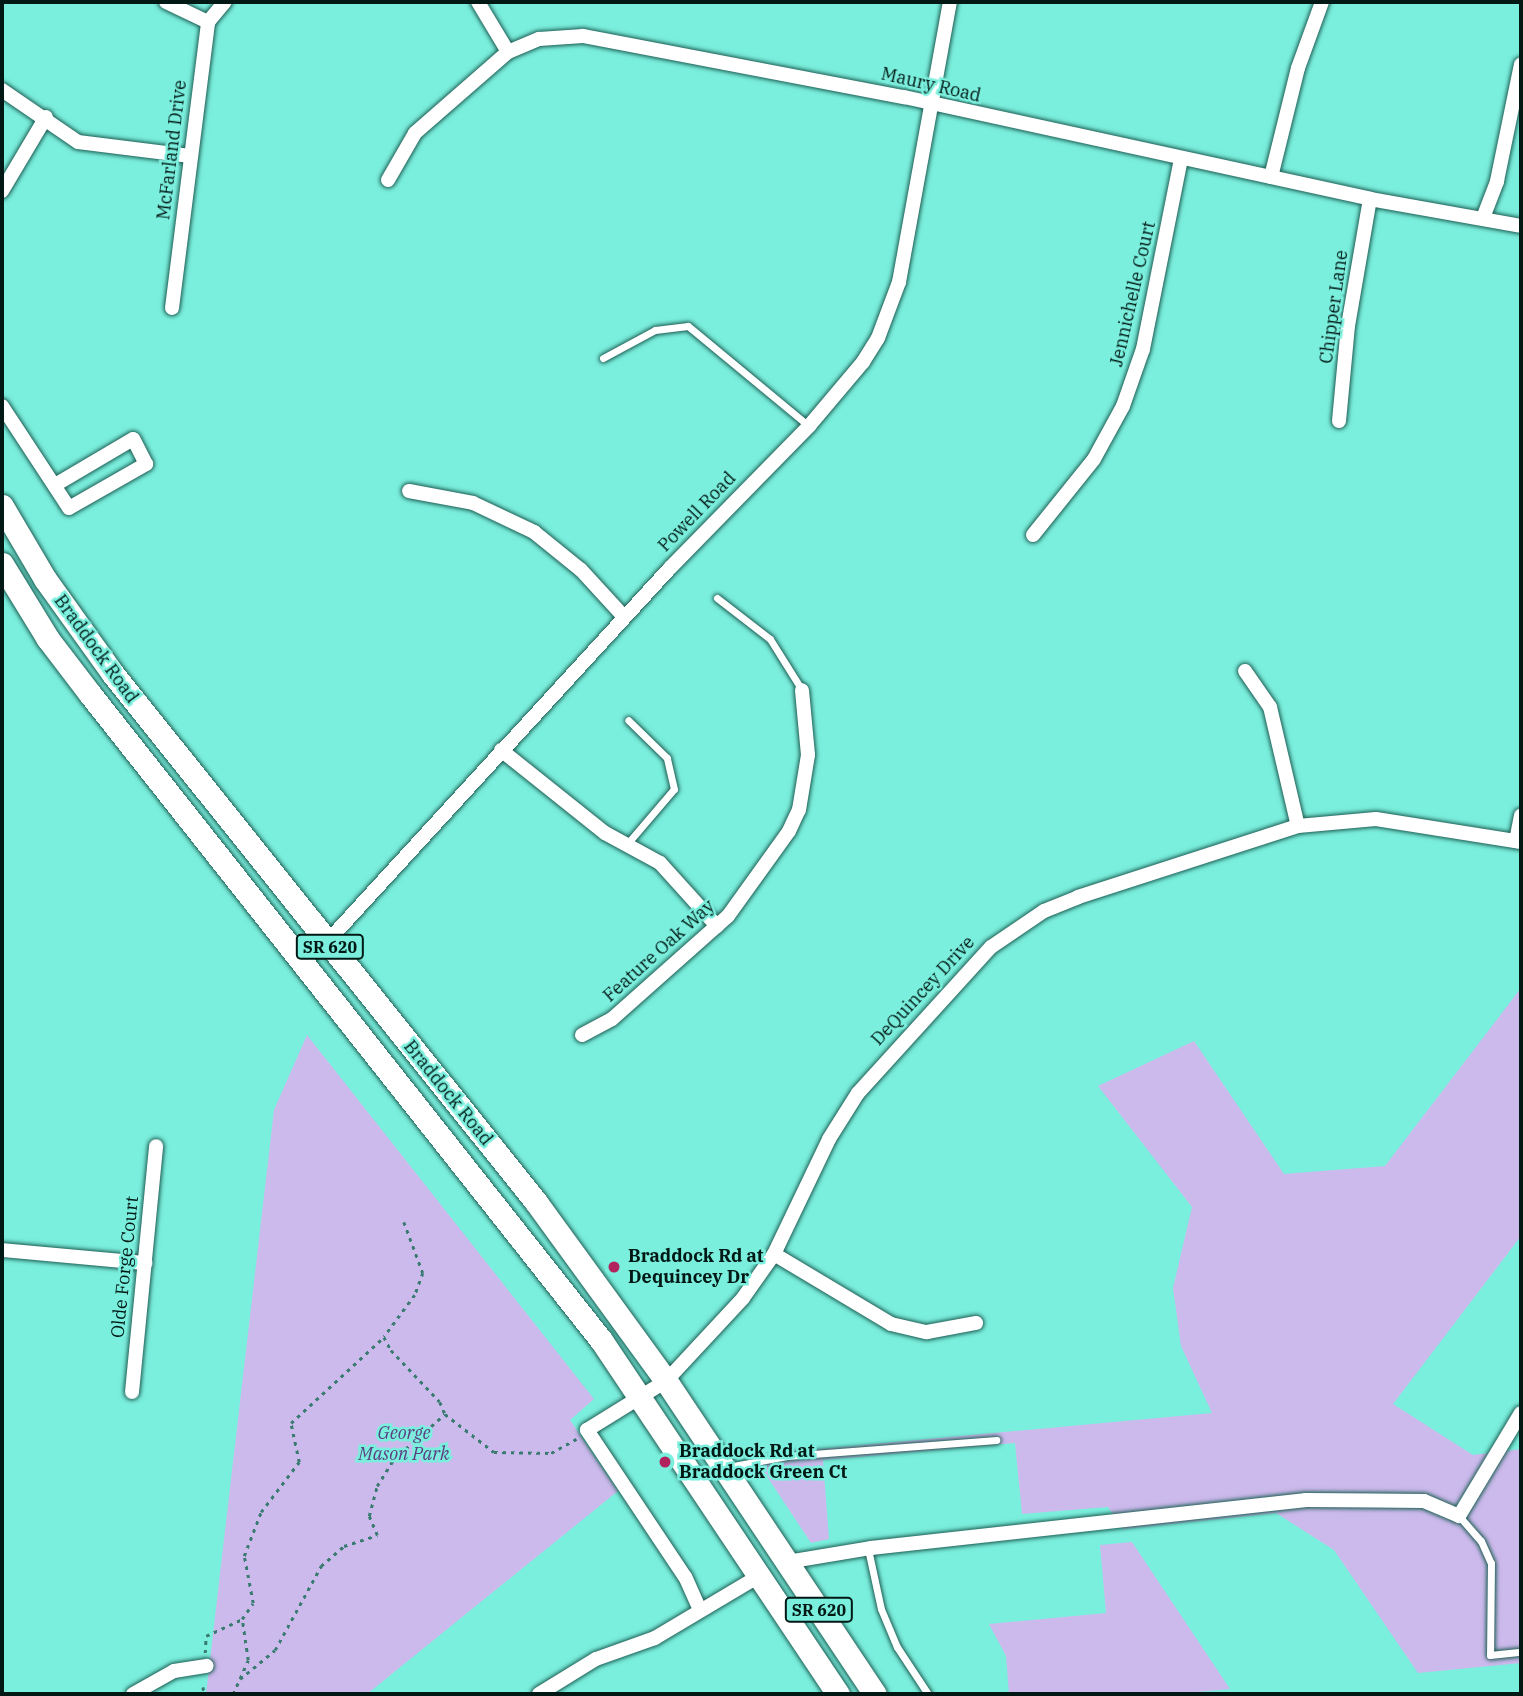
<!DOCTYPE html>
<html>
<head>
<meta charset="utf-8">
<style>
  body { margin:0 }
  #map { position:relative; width:1523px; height:1696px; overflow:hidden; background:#7befdd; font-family:"IBM Plex Serif",serif }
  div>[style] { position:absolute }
  .green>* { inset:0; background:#cdbaed }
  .path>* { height:2.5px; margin-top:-1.25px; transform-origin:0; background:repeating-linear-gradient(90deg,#397b71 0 3.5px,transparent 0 8.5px) }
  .roads { filter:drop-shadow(0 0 2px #1e5e55) drop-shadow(0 0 2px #1e5e55) }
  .lane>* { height:7px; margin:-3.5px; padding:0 3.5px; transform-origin:3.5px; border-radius:3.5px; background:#fff }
  .street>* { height:14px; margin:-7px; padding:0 7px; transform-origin:7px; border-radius:7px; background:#fff }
  .primary>* { height:23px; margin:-11.5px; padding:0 11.5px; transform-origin:11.5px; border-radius:11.5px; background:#fff }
  .dots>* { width:19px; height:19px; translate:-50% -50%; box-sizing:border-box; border:4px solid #7befdd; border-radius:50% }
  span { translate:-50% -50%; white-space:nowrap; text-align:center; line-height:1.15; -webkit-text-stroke:5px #7befdd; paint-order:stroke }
  .shield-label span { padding:2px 5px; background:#7befdd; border:2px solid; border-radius:5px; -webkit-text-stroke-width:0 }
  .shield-label { font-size:16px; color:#011815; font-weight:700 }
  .street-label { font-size:18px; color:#011815 }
  .poi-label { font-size:18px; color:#011815; font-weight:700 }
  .left { translate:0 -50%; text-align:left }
  .park-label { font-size:18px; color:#5b3d81; font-style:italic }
  .frame { position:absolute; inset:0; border:4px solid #011815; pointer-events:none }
</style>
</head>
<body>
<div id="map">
  <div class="green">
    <div style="clip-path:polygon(1521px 988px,1521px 1236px,1393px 1404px,1473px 1455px,1521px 1449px,1521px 1663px,1418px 1673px,1334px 1550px,1276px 1513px,1123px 1529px,1108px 1507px,1022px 1514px,1015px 1443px,823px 1460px,829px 1539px,811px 1543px,753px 1455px,1212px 1413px,1181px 1346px,1173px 1288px,1192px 1207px,1098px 1086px,1194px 1041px,1284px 1174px,1385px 1166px)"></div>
    <div style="clip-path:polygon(307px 1035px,594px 1399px,570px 1420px,618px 1491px,367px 1694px,206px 1694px,274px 1110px)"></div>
    <div style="clip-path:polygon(1132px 1542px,1230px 1689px,1177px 1694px,1009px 1694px,1006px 1656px,989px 1624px,1106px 1613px,1100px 1545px)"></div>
  </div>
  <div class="path">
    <div style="left:404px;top:1222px;width:54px;rotate:69.6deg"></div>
    <div style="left:423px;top:1273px;width:23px;rotate:110deg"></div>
    <div style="left:415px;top:1295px;width:52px;rotate:126.4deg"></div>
    <div style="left:384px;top:1337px;width:15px;rotate:62deg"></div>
    <div style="left:391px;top:1350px;width:71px;rotate:46.7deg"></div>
    <div style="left:440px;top:1402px;width:13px;rotate:67deg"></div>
    <div style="left:445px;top:1414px;width:62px;rotate:37.8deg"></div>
    <div style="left:494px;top:1452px;width:57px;rotate:1deg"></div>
    <div style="left:551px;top:1453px;width:29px;rotate:-29deg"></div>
    <div style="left:205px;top:1653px;width:17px;rotate:-87deg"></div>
    <div style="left:206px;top:1636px;width:40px;rotate:-25deg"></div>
    <div style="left:242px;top:1619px;width:19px;rotate:-55deg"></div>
    <div style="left:253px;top:1603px;width:48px;rotate:-100.8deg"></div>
    <div style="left:244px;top:1556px;width:47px;rotate:-68.9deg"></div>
    <div style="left:261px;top:1512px;width:63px;rotate:-52.8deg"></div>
    <div style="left:299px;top:1462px;width:40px;rotate:-102deg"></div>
    <div style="left:291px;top:1423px;width:127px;rotate:-42.8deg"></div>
    <div style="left:240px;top:1679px;width:45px;rotate:-39.6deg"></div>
    <div style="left:275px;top:1650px;width:96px;rotate:-61.3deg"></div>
    <div style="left:321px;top:1566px;width:30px;rotate:-41deg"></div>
    <div style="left:344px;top:1546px;width:35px;rotate:-18deg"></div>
    <div style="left:377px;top:1535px;width:21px;rotate:-113deg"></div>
    <div style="left:369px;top:1516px;width:31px;rotate:-75deg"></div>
    <div style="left:377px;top:1486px;width:31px;rotate:-58deg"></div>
    <div style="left:393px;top:1460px;width:69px;rotate:-41.5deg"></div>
    <div style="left:203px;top:1687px;width:7px;rotate:74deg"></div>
    <div style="left:233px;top:1694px;width:37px;rotate:-66deg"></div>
    <div style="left:248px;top:1660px;width:41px;rotate:-98.3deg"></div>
  </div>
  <div class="roads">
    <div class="lane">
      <div style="left:603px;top:358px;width:59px;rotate:-28.3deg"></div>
      <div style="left:655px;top:330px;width:33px;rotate:-7deg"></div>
      <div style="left:688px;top:326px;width:157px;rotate:39.6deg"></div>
      <div style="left:717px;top:598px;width:67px;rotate:37.7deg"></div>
      <div style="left:770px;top:639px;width:60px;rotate:57.9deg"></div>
      <div style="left:627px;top:844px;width:72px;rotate:-49.5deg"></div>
      <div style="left:674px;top:789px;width:32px;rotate:-103deg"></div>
      <div style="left:667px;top:758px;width:54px;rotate:-135.7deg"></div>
      <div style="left:728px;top:1467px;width:60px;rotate:-10.6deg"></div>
      <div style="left:787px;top:1456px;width:210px;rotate:-4.4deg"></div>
      <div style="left:1459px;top:1516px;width:33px;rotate:49deg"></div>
      <div style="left:1481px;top:1541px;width:24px;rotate:66deg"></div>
      <div style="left:1491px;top:1563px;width:92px;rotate:90.6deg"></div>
      <div style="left:1490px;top:1655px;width:31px;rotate:-6deg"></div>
      <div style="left:868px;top:1549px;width:61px;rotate:77.8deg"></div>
      <div style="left:881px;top:1609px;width:41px;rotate:67.2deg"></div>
      <div style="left:897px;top:1647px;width:56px;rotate:56.6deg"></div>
    </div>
    <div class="street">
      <div style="left:166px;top:2px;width:47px;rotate:25.5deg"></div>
      <div style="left:478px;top:2px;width:58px;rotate:59deg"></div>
      <div style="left:2px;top:90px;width:92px;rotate:34.4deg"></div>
      <div style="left:78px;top:142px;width:113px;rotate:7.1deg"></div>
      <div style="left:1271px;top:177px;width:112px;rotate:-76.1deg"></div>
      <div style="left:1298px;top:68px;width:70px;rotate:-70deg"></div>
      <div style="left:388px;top:180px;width:54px;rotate:-60.1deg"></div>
      <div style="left:415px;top:133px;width:123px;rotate:-41.1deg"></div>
      <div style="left:508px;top:52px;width:34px;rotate:-23deg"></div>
      <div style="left:539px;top:39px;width:44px;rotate:-3.9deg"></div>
      <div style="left:583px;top:36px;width:327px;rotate:10.8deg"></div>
      <div style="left:904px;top:97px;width:477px;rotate:12.3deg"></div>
      <div style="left:1370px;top:199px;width:153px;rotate:10.1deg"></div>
      <div style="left:2px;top:191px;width:86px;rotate:-59.3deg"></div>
      <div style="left:1483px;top:218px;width:40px;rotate:-69deg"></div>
      <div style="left:1497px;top:181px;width:119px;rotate:-78.4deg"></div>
      <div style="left:172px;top:308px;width:288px;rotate:-82.8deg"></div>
      <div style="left:208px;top:22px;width:26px;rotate:-50deg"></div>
      <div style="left:2px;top:406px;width:122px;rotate:56.7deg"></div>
      <div style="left:69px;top:508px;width:89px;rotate:-29.7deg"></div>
      <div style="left:146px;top:464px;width:28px;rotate:-117deg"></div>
      <div style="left:133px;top:439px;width:91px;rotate:149.5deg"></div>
      <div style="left:1339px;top:421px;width:95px;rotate:-84.6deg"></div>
      <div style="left:1348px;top:326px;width:129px;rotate:-80.2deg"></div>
      <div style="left:409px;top:491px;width:65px;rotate:10.6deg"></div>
      <div style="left:473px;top:503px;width:68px;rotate:25.4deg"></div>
      <div style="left:534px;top:532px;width:60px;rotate:39deg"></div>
      <div style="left:581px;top:570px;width:64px;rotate:47.5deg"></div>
      <div style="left:1033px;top:535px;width:97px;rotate:-51.2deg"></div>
      <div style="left:1094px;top:459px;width:60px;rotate:-61.3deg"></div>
      <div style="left:1123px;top:406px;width:60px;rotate:-70.7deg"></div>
      <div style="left:1143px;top:349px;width:194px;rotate:-78.7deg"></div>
      <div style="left:1245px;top:671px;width:44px;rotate:55.2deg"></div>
      <div style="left:1270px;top:707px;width:122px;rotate:76.8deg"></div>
      <div style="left:501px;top:750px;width:133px;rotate:38.6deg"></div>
      <div style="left:605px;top:833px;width:63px;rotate:28.6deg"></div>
      <div style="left:660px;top:863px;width:85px;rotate:47.9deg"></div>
      <div style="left:1516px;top:841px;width:26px;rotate:-79deg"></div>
      <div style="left:303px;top:960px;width:30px;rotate:-37deg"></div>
      <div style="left:327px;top:942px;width:507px;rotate:-47.48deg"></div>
      <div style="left:670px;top:568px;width:199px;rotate:-45.6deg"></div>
      <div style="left:809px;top:426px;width:84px;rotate:-49.8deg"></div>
      <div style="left:863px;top:362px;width:28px;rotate:-58deg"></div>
      <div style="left:878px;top:338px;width:60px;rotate:-69.4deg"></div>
      <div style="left:899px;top:282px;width:285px;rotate:-79.7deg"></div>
      <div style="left:582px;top:1035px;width:34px;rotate:-28deg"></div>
      <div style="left:612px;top:1019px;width:155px;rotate:-41.6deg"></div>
      <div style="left:728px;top:916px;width:105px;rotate:-54.3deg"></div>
      <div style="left:789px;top:831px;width:23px;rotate:-65deg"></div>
      <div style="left:799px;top:810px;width:56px;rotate:-80.7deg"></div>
      <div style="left:808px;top:755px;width:65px;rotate:-95.3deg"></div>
      <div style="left:2px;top:1250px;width:144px;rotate:5.2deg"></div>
      <div style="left:774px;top:1254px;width:136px;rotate:30.9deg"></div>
      <div style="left:891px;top:1324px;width:37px;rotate:13deg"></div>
      <div style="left:927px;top:1332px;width:50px;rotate:-10.4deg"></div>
      <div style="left:132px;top:1392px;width:247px;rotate:-84.4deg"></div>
      <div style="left:787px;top:1562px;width:85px;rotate:-9.5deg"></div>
      <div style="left:871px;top:1548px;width:438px;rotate:-6.3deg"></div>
      <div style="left:1306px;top:1500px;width:118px;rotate:0.5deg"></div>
      <div style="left:1424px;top:1501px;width:38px;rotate:23deg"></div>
      <div style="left:1459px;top:1516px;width:120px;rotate:-59deg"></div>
      <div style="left:700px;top:1610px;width:36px;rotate:-114deg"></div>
      <div style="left:685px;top:1577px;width:177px;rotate:-123.7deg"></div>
      <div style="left:587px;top:1430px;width:93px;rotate:-31.8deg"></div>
      <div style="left:666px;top:1381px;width:113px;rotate:-47.1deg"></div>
      <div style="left:743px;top:1298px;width:54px;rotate:-54.8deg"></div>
      <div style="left:774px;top:1254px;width:127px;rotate:-64.4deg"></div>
      <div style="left:829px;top:1139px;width:54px;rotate:-57.8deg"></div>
      <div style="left:858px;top:1093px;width:197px;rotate:-47.7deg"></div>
      <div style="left:991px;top:947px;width:64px;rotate:-34.2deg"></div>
      <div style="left:1044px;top:911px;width:37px;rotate:-22deg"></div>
      <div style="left:1078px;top:897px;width:231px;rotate:-17.9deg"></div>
      <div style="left:1298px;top:826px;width:78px;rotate:-5.1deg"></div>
      <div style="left:1376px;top:819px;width:147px;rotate:9deg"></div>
      <div style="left:133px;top:1694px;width:47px;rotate:-29.3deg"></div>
      <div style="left:174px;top:1671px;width:33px;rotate:-9deg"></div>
      <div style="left:539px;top:1694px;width:67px;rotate:-31.6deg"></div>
      <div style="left:596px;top:1659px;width:63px;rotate:-19.6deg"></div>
      <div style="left:655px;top:1638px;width:121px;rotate:-30.8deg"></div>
    </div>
    <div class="primary">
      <div style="left:2px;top:506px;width:85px;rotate:59.5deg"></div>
      <div style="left:45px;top:579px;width:117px;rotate:54.4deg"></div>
      <div style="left:113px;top:674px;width:677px;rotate:51.3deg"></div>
      <div style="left:536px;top:1202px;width:221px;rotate:54deg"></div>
      <div style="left:666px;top:1381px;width:376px;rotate:56.3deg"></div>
      <div style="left:2px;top:564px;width:88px;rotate:58.5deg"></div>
      <div style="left:48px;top:639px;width:69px;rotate:52.6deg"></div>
      <div style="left:90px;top:694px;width:824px;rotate:51.66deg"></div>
      <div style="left:601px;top:1340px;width:426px;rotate:56.2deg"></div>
    </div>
  </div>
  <div class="dots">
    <div style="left:614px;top:1267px;background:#b1235d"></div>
    <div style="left:665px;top:1462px;background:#b1235d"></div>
  </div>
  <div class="shield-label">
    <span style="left:330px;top:947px">SR 620</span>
    <span style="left:819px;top:1610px">SR 620</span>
  </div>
  <div class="street-label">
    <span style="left:931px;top:85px;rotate:13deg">Maury Road</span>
    <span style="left:172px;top:150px;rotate:-83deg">McFarland Drive</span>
    <span style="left:1133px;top:294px;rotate:-77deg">Jennichelle Court</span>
    <span style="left:1334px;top:307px;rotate:-82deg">Chipper Lane</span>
    <span style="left:697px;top:512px;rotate:-46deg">Powell Road</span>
    <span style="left:96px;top:649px;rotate:54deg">Braddock Road</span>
    <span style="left:659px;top:951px;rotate:-42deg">Feature Oak Way</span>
    <span style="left:923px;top:991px;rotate:-47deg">DeQuincey Drive</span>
    <span style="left:448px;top:1093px;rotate:51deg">Braddock Road</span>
    <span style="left:125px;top:1267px;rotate:-84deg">Olde Forge Court</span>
  </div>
  <div class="poi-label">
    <span class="left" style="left:628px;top:1267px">Braddock Rd at<br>Dequincey Dr</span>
    <span class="left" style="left:679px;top:1462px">Braddock Rd at<br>Braddock Green Ct</span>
  </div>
  <div class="park-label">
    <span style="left:404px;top:1444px">George<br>Mason Park</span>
  </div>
  <div class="frame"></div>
</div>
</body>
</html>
